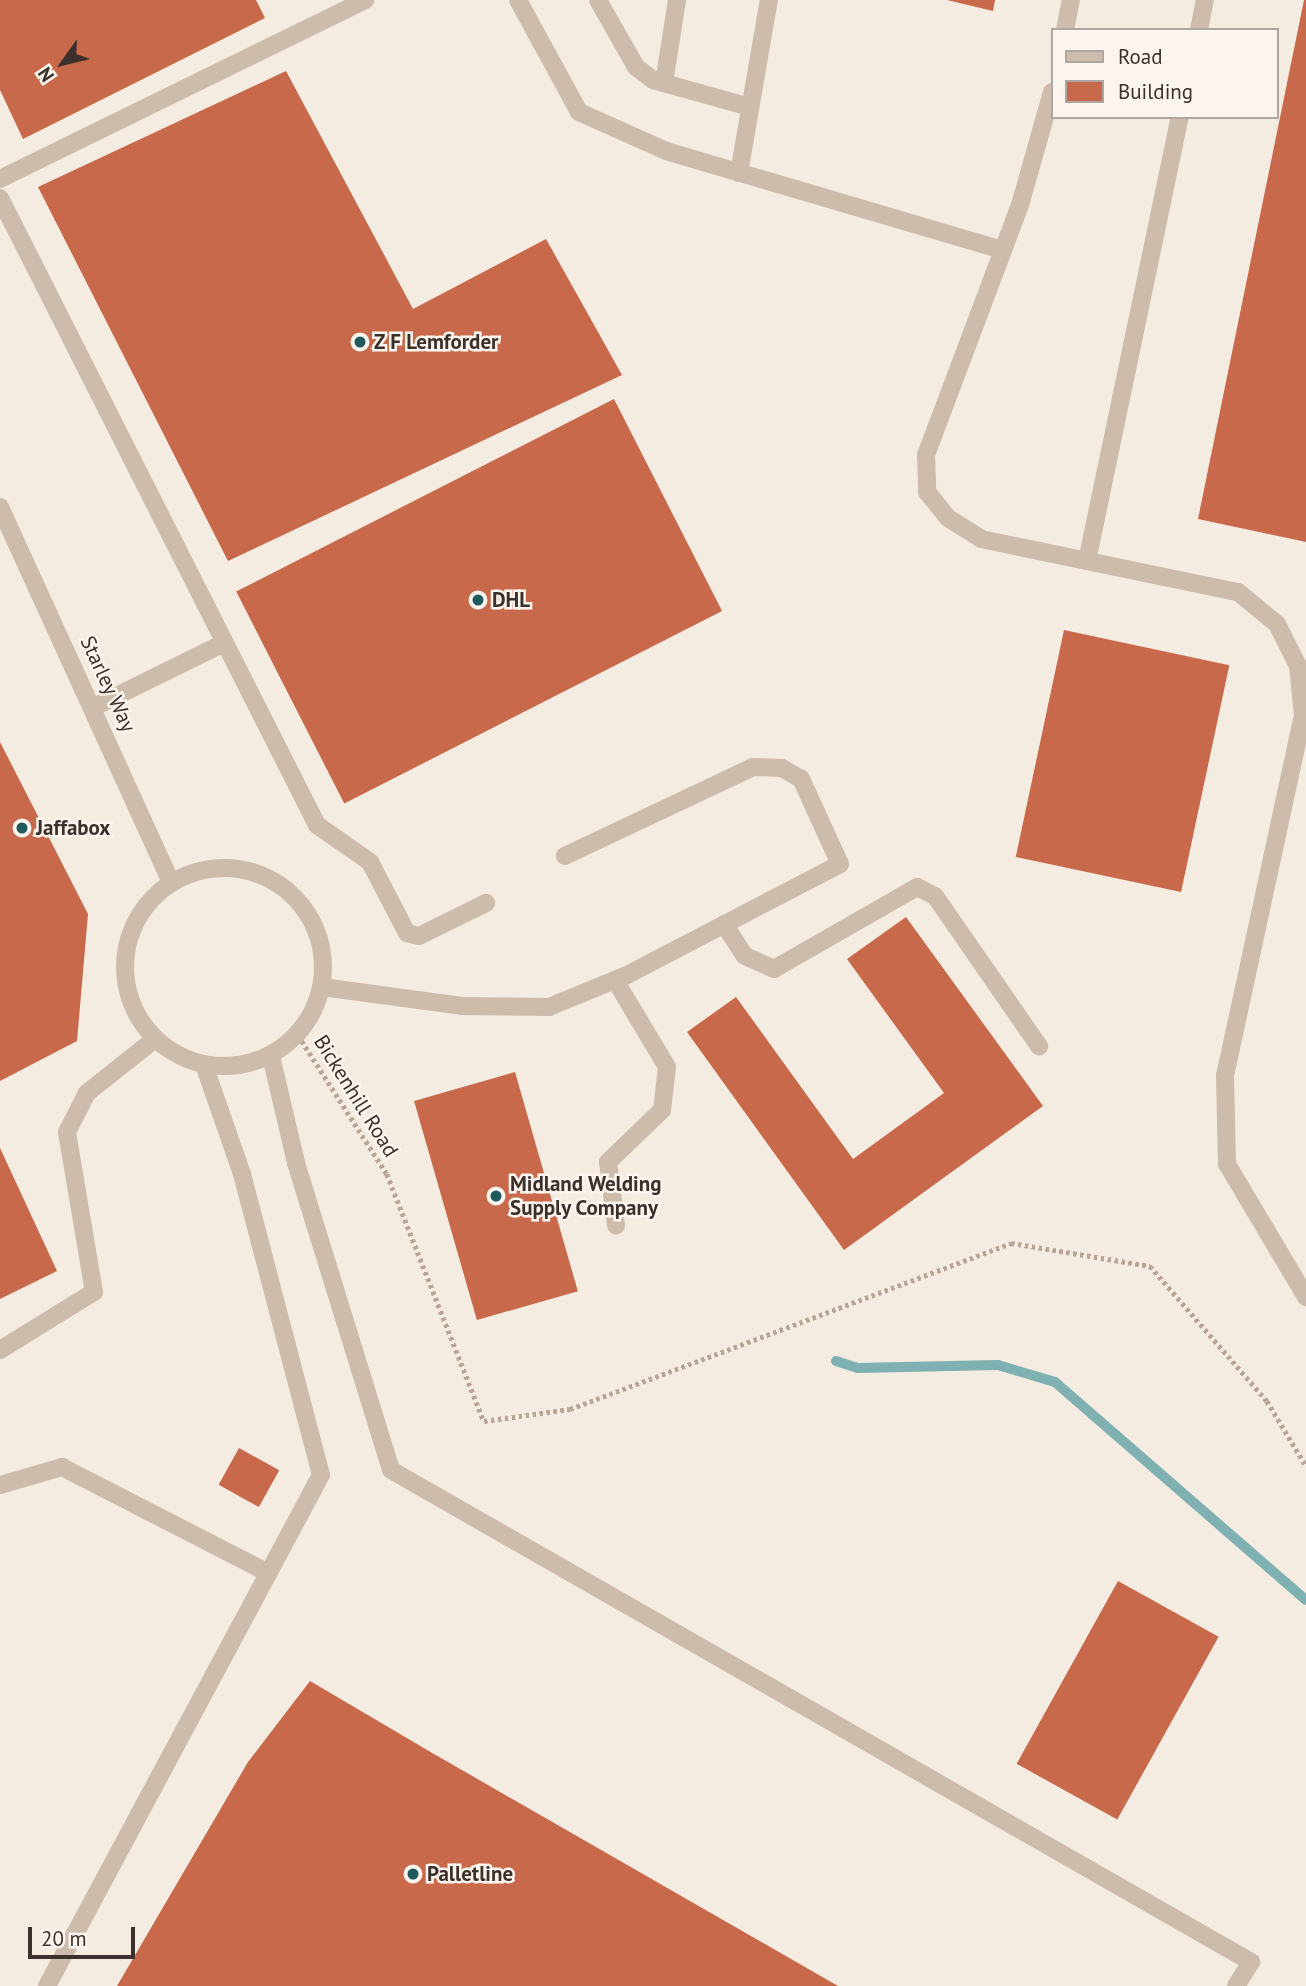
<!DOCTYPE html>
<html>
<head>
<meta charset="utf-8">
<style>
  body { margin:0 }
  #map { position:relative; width:1306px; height:1986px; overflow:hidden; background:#f4ebe1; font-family:"PT Sans",sans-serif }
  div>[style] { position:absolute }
  .stream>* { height:10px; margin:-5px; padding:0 5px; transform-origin:5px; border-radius:5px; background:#7fb0b2 }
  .building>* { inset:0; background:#c8694b; transform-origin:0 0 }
  .path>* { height:4.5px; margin-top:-2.25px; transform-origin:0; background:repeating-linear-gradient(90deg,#b9a596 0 3.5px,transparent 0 7px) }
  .minor>* { height:18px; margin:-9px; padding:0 9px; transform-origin:9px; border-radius:9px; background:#cdbbac }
  .minor>.ring { margin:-9px; padding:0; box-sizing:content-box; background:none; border:18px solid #cdbbac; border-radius:50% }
  .dots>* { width:19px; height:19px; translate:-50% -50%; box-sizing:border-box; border:4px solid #fbf5ee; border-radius:50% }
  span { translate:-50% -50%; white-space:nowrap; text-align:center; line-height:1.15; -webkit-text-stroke:5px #fbf5ee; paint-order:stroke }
  .poi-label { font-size:21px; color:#3b302b; font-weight:700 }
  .left { translate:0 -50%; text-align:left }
  .street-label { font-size:21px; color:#3b302b }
  .legend { position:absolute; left:1051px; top:28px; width:228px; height:91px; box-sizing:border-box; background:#fbf5ee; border:2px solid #aea6a0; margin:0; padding:9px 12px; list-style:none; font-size:21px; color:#3b302b }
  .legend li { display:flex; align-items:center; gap:14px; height:35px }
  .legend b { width:35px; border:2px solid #aea6a0 }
  .north { position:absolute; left:28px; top:28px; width:70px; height:70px; -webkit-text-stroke:5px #fbf5ee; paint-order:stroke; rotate:236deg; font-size:19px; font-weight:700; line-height:28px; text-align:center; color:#3b302b }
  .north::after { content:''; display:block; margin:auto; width:24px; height:32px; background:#3b302b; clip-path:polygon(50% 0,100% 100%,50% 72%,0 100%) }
  .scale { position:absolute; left:28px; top:1927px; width:107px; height:32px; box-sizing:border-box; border:4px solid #3b302b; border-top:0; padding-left:9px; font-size:21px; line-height:24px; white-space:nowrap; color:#3b302b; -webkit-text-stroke:5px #fbf5ee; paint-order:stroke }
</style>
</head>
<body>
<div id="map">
  <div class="stream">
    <div style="left:836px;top:1361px;width:22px;rotate:18deg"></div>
    <div style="left:857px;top:1368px;width:141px;rotate:-1.2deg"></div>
    <div style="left:998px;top:1365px;width:59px;rotate:16.6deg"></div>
    <div style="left:1055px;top:1382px;width:332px;rotate:41deg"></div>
  </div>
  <div class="building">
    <div style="clip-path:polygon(0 0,256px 0,265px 18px,23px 139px,0 90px)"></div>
    <div style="clip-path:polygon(947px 0,995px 0,993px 11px)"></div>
    <div style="clip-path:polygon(1304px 0,1306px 0,1306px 542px,1198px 519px)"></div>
    <div style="clip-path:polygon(286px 71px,413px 309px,546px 239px,622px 375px,228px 561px,38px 187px)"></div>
    <div style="left:614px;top:399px;width:238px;height:424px;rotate:63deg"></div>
    <div style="left:1064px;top:630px;width:169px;height:232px;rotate:12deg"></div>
    <div style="clip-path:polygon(0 742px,88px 914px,77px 1041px,0 1081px)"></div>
    <div style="clip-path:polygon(906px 917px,1043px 1106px,844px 1250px,687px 1032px,736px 997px,853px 1159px,944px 1093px,847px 959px)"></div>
    <div style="left:515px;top:1072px;width:228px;height:105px;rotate:74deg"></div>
    <div style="clip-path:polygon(0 1148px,57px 1271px,0 1299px)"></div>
    <div style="left:239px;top:1448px;width:46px;height:42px;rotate:29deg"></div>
    <div style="left:1118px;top:1581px;width:115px;height:209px;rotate:29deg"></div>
    <div style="clip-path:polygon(310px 1681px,434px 1754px,838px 1986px,117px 1986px,248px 1762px)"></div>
  </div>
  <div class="path">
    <div style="left:298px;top:1035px;width:165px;rotate:57.4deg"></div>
    <div style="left:387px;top:1174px;width:265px;rotate:68.6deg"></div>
    <div style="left:484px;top:1421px;width:87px;rotate:-7.9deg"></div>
    <div style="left:570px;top:1409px;width:471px;rotate:-20.6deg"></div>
    <div style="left:1011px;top:1243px;width:141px;rotate:9.4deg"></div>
    <div style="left:1150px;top:1266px;width:179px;rotate:49.1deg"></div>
    <div style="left:1267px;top:1401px;width:76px;rotate:59deg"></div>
  </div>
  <div class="minor">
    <div style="left:518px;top:0;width:128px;rotate:61.4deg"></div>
    <div style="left:579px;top:112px;width:95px;rotate:24.1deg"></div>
    <div style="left:666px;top:151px;width:351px;rotate:16.4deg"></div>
    <div style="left:598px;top:0;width:77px;rotate:60.4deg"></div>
    <div style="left:636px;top:67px;width:21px;rotate:37deg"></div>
    <div style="left:653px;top:80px;width:101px;rotate:15.6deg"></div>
    <div style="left:1065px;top:30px;width:31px;rotate:-79deg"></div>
    <div style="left:1199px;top:30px;width:31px;rotate:-79deg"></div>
    <div style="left:664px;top:83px;width:84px;rotate:-81.1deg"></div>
    <div style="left:1052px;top:92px;width:117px;rotate:105.8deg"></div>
    <div style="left:1020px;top:205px;width:267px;rotate:110.6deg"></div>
    <div style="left:926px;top:455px;width:37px;rotate:88deg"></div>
    <div style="left:927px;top:492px;width:33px;rotate:51deg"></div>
    <div style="left:948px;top:518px;width:39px;rotate:32deg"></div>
    <div style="left:981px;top:539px;width:262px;rotate:11.7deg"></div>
    <div style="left:1238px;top:592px;width:50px;rotate:39.4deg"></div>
    <div style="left:1277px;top:624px;width:47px;rotate:63.4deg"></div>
    <div style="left:1298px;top:666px;width:49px;rotate:84.2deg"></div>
    <div style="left:1303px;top:715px;width:369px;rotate:102.2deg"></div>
    <div style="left:1225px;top:1076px;width:88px;rotate:88.7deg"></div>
    <div style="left:1227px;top:1164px;width:155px;rotate:59.3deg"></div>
    <div style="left:739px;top:173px;width:176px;rotate:-80.2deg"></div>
    <div style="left:0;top:179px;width:407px;rotate:-26.1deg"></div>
    <div style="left:0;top:198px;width:703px;rotate:63.18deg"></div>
    <div style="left:317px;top:825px;width:65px;rotate:34.9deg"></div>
    <div style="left:370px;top:862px;width:80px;rotate:62.5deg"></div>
    <div style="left:407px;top:933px;width:12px;rotate:14deg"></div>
    <div style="left:419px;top:936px;width:75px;rotate:-26.2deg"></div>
    <div style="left:0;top:507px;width:412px;rotate:65.5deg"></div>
    <div style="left:1087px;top:561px;width:454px;rotate:-78.2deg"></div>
    <div style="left:94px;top:707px;width:143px;rotate:-26.2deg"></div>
    <div class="ring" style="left:125px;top:868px;width:180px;height:180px"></div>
    <div style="left:724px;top:924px;width:38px;rotate:57deg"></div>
    <div style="left:745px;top:956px;width:32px;rotate:24deg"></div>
    <div style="left:774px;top:969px;width:165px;rotate:-29.8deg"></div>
    <div style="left:917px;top:887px;width:20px;rotate:27deg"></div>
    <div style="left:935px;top:896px;width:183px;rotate:55.3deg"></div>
    <div style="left:615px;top:980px;width:101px;rotate:59.1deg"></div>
    <div style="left:667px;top:1067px;width:43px;rotate:96.6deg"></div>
    <div style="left:662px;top:1110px;width:75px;rotate:136.1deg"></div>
    <div style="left:608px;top:1162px;width:64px;rotate:82.8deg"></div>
    <div style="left:322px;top:987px;width:141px;rotate:7.7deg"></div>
    <div style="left:462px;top:1006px;width:87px;rotate:0.7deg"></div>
    <div style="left:549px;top:1007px;width:84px;rotate:-22.3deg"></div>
    <div style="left:627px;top:975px;width:240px;rotate:-27.5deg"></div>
    <div style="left:840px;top:864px;width:94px;rotate:-114.6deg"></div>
    <div style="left:801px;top:779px;width:22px;rotate:-150deg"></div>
    <div style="left:782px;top:768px;width:29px;rotate:-178deg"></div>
    <div style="left:753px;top:767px;width:208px;rotate:154.7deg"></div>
    <div style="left:271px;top:1056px;width:110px;rotate:76.8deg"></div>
    <div style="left:296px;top:1163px;width:321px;rotate:72.8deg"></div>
    <div style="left:391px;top:1470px;width:991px;rotate:29.77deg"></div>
    <div style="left:1251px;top:1962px;width:28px;rotate:122deg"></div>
    <div style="left:0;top:1350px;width:110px;rotate:-31.7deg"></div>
    <div style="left:94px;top:1292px;width:162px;rotate:-99.6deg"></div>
    <div style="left:67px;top:1132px;width:44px;rotate:-62.9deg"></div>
    <div style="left:87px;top:1093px;width:87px;rotate:-38.5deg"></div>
    <div style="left:0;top:1485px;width:65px;rotate:-16.2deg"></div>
    <div style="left:62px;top:1467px;width:232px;rotate:27.2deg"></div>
    <div style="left:47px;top:1986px;width:580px;rotate:-61.8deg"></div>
    <div style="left:321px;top:1475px;width:311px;rotate:-104.7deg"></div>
    <div style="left:242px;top:1174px;width:115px;rotate:-109.2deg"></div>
  </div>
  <div class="dots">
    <div style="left:360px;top:342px;background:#1f5a5e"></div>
    <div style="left:478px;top:600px;background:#1f5a5e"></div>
    <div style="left:22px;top:828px;background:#1f5a5e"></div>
    <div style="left:496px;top:1196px;background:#1f5a5e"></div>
    <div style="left:413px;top:1874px;background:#1f5a5e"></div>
  </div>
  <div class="poi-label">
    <span class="left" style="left:374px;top:342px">Z F Lemforder</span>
    <span class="left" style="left:492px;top:600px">DHL</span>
    <span class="left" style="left:36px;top:828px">Jaffabox</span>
    <span class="left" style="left:510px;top:1196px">Midland Welding<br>Supply Company</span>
    <span class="left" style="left:427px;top:1874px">Palletline</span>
  </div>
  <div class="street-label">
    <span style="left:108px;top:684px;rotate:65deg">Starley Way</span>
    <span style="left:356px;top:1096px;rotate:58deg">Bickenhill Road</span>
  </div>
  <ul class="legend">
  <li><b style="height:9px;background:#cdbbac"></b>Road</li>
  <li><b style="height:19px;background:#c8694b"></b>Building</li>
  </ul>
  <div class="north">N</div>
  <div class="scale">20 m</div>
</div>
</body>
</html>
